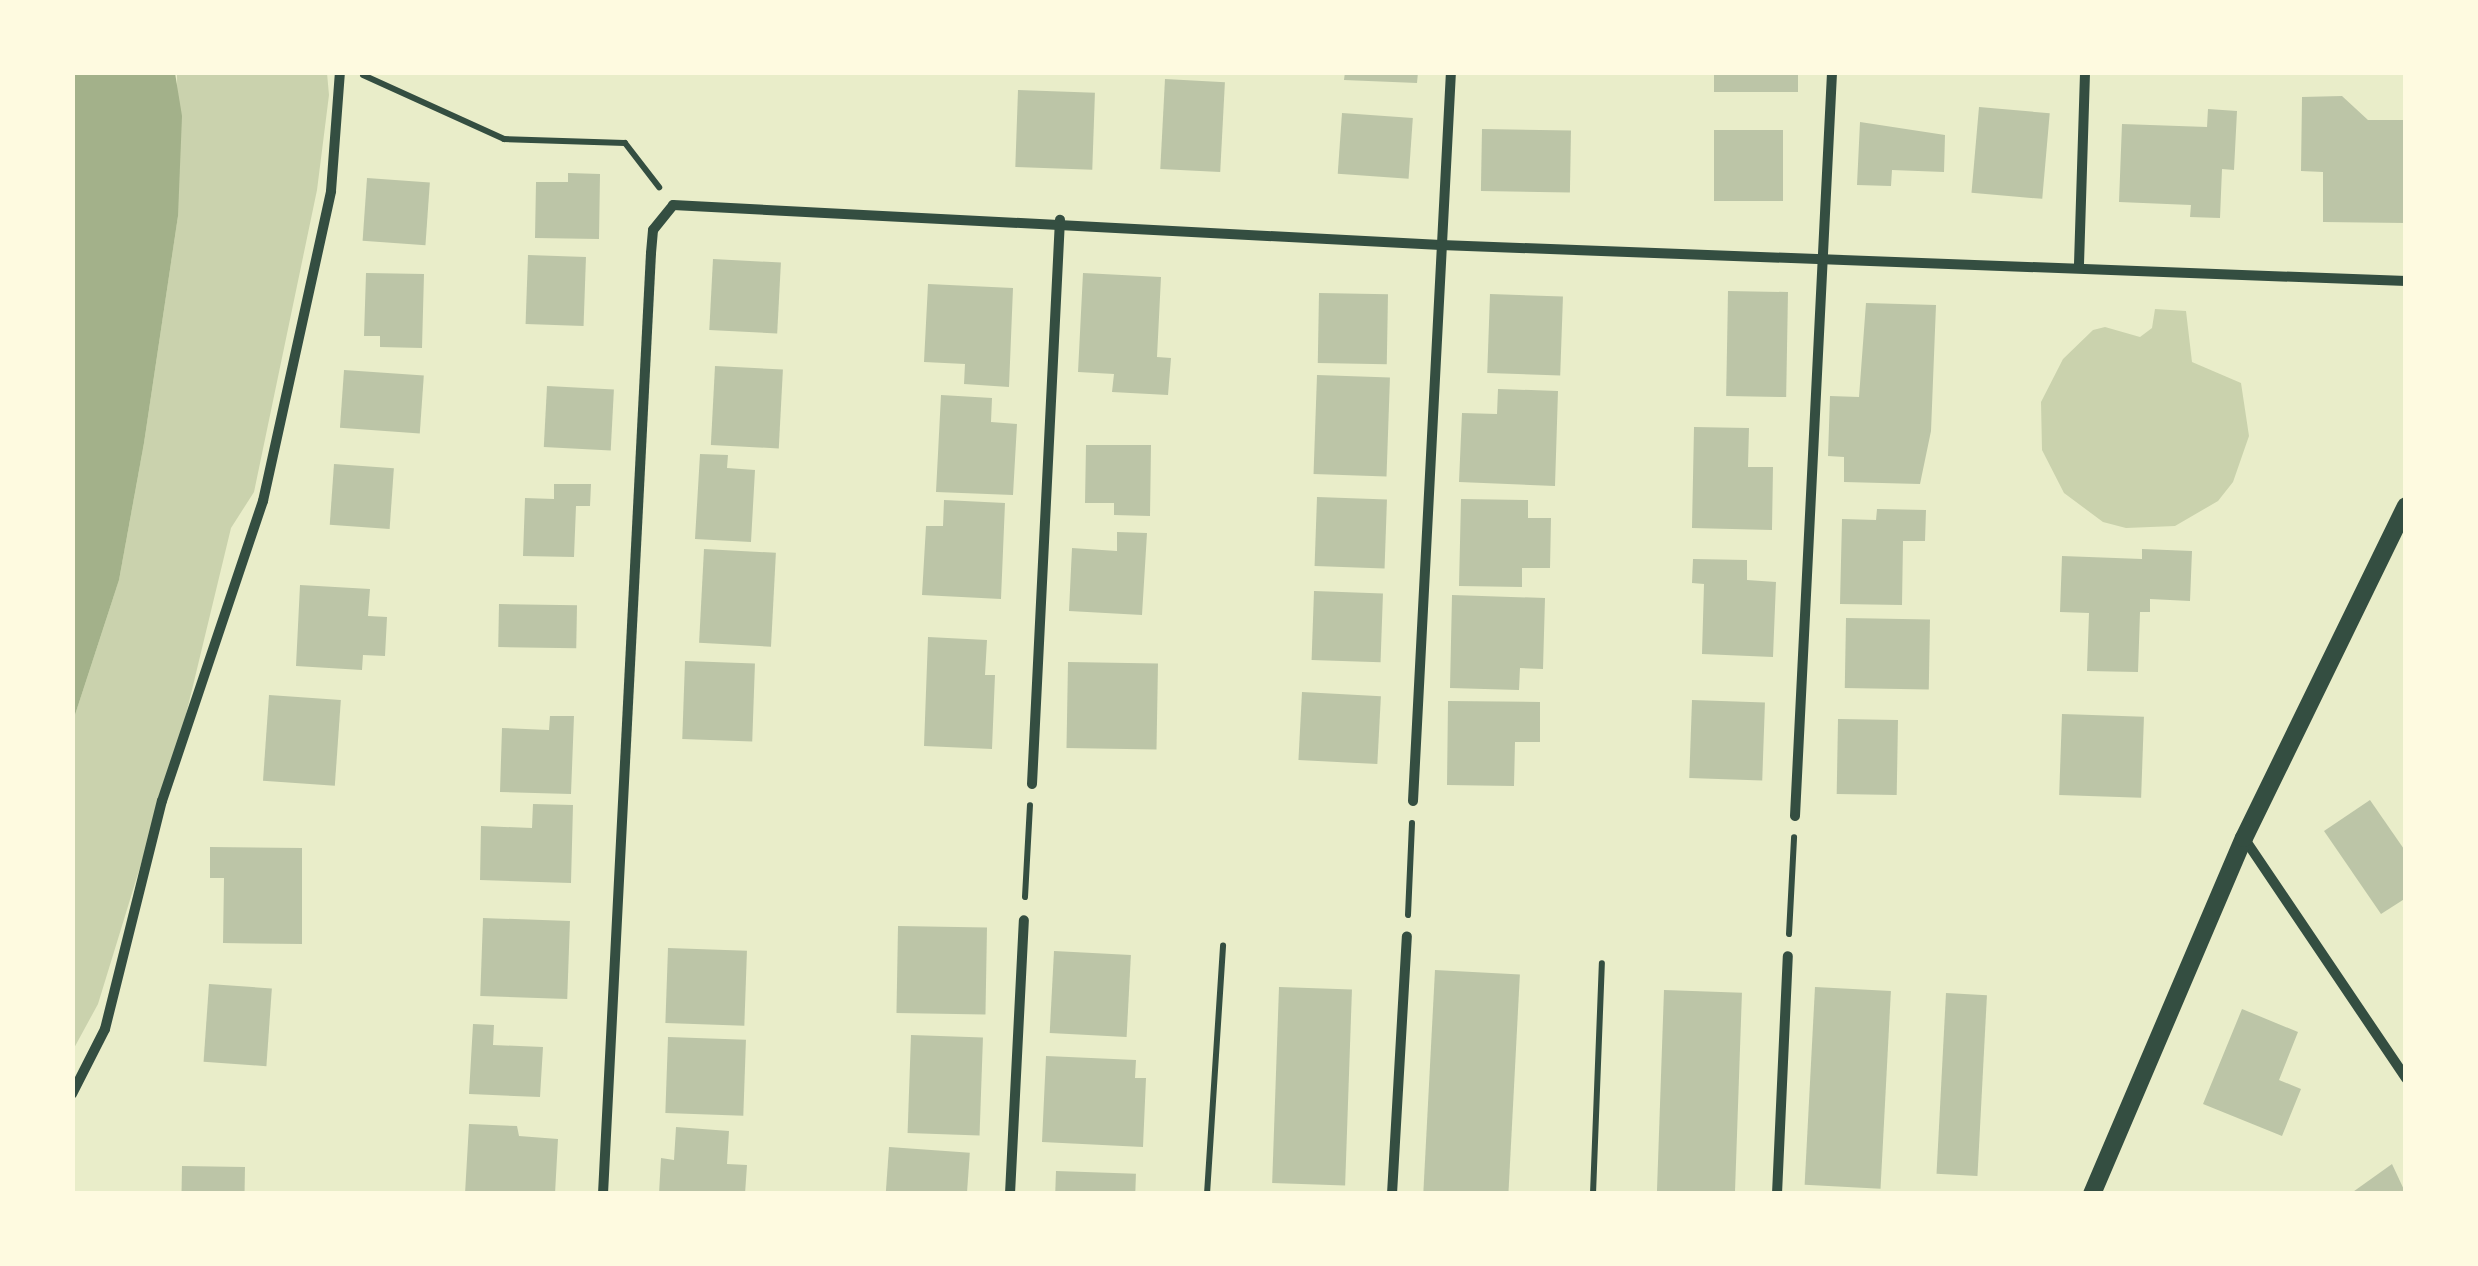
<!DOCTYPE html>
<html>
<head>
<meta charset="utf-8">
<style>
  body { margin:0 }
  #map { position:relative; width:2478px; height:1266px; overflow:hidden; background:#e9edc9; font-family:Quicksand,sans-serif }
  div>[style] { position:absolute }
  .green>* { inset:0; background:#cad2ad }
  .water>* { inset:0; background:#a3b18a }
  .building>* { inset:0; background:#bcc5a7; transform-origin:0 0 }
  .path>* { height:6px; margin:-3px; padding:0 3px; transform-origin:3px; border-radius:3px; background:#344e41 }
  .minor>* { height:10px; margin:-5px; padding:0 5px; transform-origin:5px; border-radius:5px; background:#344e41 }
  .tertiary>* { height:18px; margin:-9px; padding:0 9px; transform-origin:9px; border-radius:9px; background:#344e41 }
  span { translate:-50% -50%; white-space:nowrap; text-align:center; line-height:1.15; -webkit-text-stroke:8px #fefae0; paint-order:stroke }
  .frame { position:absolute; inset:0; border:75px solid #fefae0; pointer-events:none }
</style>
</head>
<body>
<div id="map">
  <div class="green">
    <div style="clip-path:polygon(177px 73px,327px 73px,329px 95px,317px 190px,254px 492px,231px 528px,183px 727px,98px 1004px,73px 1050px,73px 721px,119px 580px,144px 443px,178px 216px)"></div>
    <div style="clip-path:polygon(2155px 309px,2186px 311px,2192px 362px,2241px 383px,2249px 436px,2233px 482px,2218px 501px,2175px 526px,2126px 528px,2103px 522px,2064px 493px,2042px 450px,2041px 402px,2063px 359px,2093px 330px,2105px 327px,2140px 337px,2152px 328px)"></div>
  </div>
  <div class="water">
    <div style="clip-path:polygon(73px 72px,175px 73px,182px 116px,178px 216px,144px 443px,119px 580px,73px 721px)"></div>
  </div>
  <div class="building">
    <div style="clip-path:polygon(1345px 72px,1418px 72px,1417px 83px,1344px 80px)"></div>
    <div style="left:1714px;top:72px;width:84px;height:20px"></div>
    <div style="left:1165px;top:79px;width:60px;height:90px;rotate:3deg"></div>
    <div style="left:1018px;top:90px;width:77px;height:77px;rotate:2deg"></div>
    <div style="clip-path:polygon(2342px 96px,2368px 120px,2406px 120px,2406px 223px,2323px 222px,2323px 172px,2301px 171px,2302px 97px)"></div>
    <div style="left:1979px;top:107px;width:71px;height:86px;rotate:5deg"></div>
    <div style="clip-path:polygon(2208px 109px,2237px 111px,2234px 170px,2222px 169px,2220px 218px,2190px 217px,2191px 205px,2119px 202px,2122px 124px,2207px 127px)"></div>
    <div style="left:1342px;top:113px;width:71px;height:61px;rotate:4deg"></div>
    <div style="clip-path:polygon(1860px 122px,1945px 135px,1944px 172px,1892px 170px,1891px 186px,1857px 185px)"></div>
    <div style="left:1482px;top:129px;width:89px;height:62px;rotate:1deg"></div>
    <div style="left:1714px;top:130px;width:69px;height:71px"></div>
    <div style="clip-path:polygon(568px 173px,600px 174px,599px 239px,535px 238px,536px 182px,568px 182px)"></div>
    <div style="left:367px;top:178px;width:63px;height:63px;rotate:4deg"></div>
    <div style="left:528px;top:255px;width:58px;height:69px;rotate:2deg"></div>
    <div style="left:713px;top:259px;width:68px;height:71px;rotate:3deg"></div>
    <div style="clip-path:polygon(366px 273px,424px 274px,422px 348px,380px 347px,380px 336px,364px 336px)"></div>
    <div style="clip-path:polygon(1083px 273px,1161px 277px,1157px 357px,1171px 358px,1168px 395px,1112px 392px,1114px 374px,1078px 372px)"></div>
    <div style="clip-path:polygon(928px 284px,1013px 288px,1009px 387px,964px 384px,965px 364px,924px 362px)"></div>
    <div style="left:1728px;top:291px;width:60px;height:105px;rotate:1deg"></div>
    <div style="left:1319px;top:293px;width:69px;height:70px;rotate:1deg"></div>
    <div style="left:1490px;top:294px;width:73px;height:79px;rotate:2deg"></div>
    <div style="clip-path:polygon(1866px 303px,1936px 305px,1931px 431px,1920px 484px,1844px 482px,1844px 457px,1828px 456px,1830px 396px,1859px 397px)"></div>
    <div style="left:715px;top:366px;width:68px;height:79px;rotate:3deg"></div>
    <div style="left:344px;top:370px;width:80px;height:58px;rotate:4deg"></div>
    <div style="left:1317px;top:375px;width:73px;height:99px;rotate:2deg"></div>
    <div style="left:547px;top:386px;width:67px;height:61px;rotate:3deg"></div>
    <div style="clip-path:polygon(1498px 389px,1558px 391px,1555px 486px,1459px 482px,1462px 413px,1497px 414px)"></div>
    <div style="clip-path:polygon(941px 395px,992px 398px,991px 422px,1017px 424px,1013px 495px,936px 492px)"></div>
    <div style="clip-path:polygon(1694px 427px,1749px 428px,1748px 467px,1773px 467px,1772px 530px,1692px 528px)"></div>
    <div style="clip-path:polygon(1086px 445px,1151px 445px,1150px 516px,1114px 515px,1114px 503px,1085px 503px)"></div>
    <div style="clip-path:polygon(700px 454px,728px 455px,727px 468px,755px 470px,751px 542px,695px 539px)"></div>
    <div style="left:334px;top:464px;width:60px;height:61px;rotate:4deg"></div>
    <div style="clip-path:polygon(554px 484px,591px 484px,590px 506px,576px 506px,574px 557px,523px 556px,525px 498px,554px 499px)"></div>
    <div style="left:1317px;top:497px;width:70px;height:69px;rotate:2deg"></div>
    <div style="clip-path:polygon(1461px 499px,1528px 500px,1528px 518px,1551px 518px,1550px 568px,1522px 568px,1522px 587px,1459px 586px)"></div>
    <div style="clip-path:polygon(944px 500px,1005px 503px,1001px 599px,922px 595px,926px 526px,943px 526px)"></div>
    <div style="clip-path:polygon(1877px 509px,1926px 510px,1925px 541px,1903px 541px,1902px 605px,1840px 604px,1842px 519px,1876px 520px)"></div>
    <div style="clip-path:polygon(1117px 532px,1147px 533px,1142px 615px,1069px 611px,1072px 548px,1117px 551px)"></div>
    <div style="left:704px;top:549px;width:72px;height:94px;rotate:3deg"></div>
    <div style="clip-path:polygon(2142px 549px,2192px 551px,2190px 601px,2150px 599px,2150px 612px,2140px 612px,2138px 672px,2087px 671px,2089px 613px,2060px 612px,2062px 556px,2142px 559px)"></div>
    <div style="clip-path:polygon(1693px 559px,1747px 560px,1747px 580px,1776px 582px,1773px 657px,1702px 654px,1704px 584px,1692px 583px)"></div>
    <div style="clip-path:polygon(300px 585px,370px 589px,368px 616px,387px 617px,385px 656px,363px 655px,362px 670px,296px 666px)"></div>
    <div style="left:1314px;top:591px;width:69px;height:69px;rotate:2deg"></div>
    <div style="clip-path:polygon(1452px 595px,1545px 598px,1543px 669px,1520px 668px,1519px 690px,1450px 688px)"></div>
    <div style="left:499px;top:604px;width:78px;height:43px;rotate:1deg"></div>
    <div style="left:1846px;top:618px;width:84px;height:70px;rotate:1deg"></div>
    <div style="clip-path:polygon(928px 637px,987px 640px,985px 675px,995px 675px,992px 749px,924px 746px)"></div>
    <div style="left:685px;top:661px;width:70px;height:78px;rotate:2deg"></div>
    <div style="left:1068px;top:662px;width:90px;height:86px;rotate:1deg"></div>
    <div style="left:1302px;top:692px;width:79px;height:68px;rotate:3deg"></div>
    <div style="left:269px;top:695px;width:72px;height:86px;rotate:4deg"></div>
    <div style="left:1692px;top:700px;width:73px;height:78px;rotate:2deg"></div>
    <div style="clip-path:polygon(1448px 701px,1540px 702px,1540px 742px,1515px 742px,1514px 786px,1447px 785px)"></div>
    <div style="left:2062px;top:714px;width:82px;height:81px;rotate:2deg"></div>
    <div style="clip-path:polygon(550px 716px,574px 716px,571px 794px,500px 792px,502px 728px,549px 730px)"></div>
    <div style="left:1838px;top:719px;width:60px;height:75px;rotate:1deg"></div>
    <div style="clip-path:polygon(2370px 800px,2406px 852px,2406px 898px,2381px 914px,2324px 831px)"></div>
    <div style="clip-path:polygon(533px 804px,573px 805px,571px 883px,480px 880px,481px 826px,532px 828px)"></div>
    <div style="clip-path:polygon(210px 847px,302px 848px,302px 944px,223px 943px,224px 878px,210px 878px)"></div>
    <div style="left:483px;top:918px;width:87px;height:78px;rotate:2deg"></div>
    <div style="left:898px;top:926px;width:89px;height:87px;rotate:1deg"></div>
    <div style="left:668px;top:948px;width:79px;height:75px;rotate:2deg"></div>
    <div style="left:1054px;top:951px;width:77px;height:82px;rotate:3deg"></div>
    <div style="left:1435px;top:970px;width:85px;height:224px;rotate:3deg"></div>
    <div style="left:209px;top:984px;width:63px;height:78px;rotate:4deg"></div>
    <div style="left:1279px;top:987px;width:73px;height:196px;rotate:2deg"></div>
    <div style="left:1815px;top:987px;width:76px;height:198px;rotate:3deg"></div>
    <div style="left:1664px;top:990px;width:78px;height:204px;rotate:2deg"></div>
    <div style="left:1946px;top:993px;width:41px;height:181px;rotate:3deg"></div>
    <div style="clip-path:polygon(2242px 1009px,2298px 1032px,2279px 1080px,2301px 1089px,2282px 1136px,2203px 1104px)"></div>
    <div style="clip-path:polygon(473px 1024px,494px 1025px,493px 1045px,543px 1047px,540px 1097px,469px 1094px)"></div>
    <div style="left:911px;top:1035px;width:72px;height:98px;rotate:2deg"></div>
    <div style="left:668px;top:1037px;width:78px;height:76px;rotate:2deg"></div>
    <div style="clip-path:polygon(1046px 1056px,1136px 1060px,1135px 1078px,1146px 1078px,1143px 1147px,1042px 1142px)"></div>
    <div style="clip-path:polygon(469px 1124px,517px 1126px,519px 1136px,558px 1139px,555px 1194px,465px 1194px)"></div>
    <div style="clip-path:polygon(676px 1127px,729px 1131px,727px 1164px,747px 1165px,745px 1194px,659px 1194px,661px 1158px,674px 1160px)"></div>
    <div style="left:889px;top:1147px;width:81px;height:47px;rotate:4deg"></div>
    <div style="clip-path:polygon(2392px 1164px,2406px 1194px,2350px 1194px)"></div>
    <div style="left:182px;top:1166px;width:63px;height:28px;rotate:1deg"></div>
    <div style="left:1056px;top:1171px;width:80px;height:23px;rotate:2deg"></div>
  </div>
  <div class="path">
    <div style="left:363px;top:75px;width:155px;rotate:24.4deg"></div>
    <div style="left:504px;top:139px;width:121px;rotate:1.9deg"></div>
    <div style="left:625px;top:143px;width:56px;rotate:52.3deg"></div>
    <div style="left:1025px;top:897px;width:92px;rotate:-86.9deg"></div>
    <div style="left:1408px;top:915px;width:92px;rotate:-87.5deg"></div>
    <div style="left:1789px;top:934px;width:97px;rotate:-87deg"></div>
    <div style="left:1207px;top:1194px;width:249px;rotate:-86.3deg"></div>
    <div style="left:1593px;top:1194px;width:231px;rotate:-87.8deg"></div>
  </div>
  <div class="minor">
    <div style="left:2079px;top:264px;width:192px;rotate:-88.2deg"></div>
    <div style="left:1032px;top:784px;width:565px;rotate:-87.16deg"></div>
    <div style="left:1413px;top:801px;width:730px;rotate:-87.02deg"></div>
    <div style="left:1795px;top:816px;width:745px;rotate:-87.15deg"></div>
    <div style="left:2244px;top:838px;width:290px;rotate:56deg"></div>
    <div style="left:72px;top:1094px;width:73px;rotate:-63.1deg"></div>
    <div style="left:105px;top:1029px;width:235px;rotate:-76deg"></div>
    <div style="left:162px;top:801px;width:317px;rotate:-71.4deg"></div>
    <div style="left:263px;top:501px;width:317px;rotate:-77.6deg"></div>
    <div style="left:331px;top:191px;width:119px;rotate:-85.7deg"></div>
    <div style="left:603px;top:1194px;width:942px;rotate:-87.08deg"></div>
    <div style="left:651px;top:253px;width:23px;rotate:-85deg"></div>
    <div style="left:653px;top:230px;width:32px;rotate:-51deg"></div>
    <div style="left:673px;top:205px;width:769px;rotate:2.98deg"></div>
    <div style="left:1441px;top:245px;width:966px;rotate:2.14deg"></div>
    <div style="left:1010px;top:1194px;width:274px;rotate:-87.1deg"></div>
    <div style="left:1392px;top:1194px;width:258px;rotate:-86.7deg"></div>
    <div style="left:1777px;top:1194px;width:238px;rotate:-87.4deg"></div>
  </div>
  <div class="tertiary">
    <div style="left:2092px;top:1194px;width:387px;rotate:-66.9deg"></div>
    <div style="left:2244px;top:838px;width:369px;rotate:-64deg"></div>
  </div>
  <div class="frame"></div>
</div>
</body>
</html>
